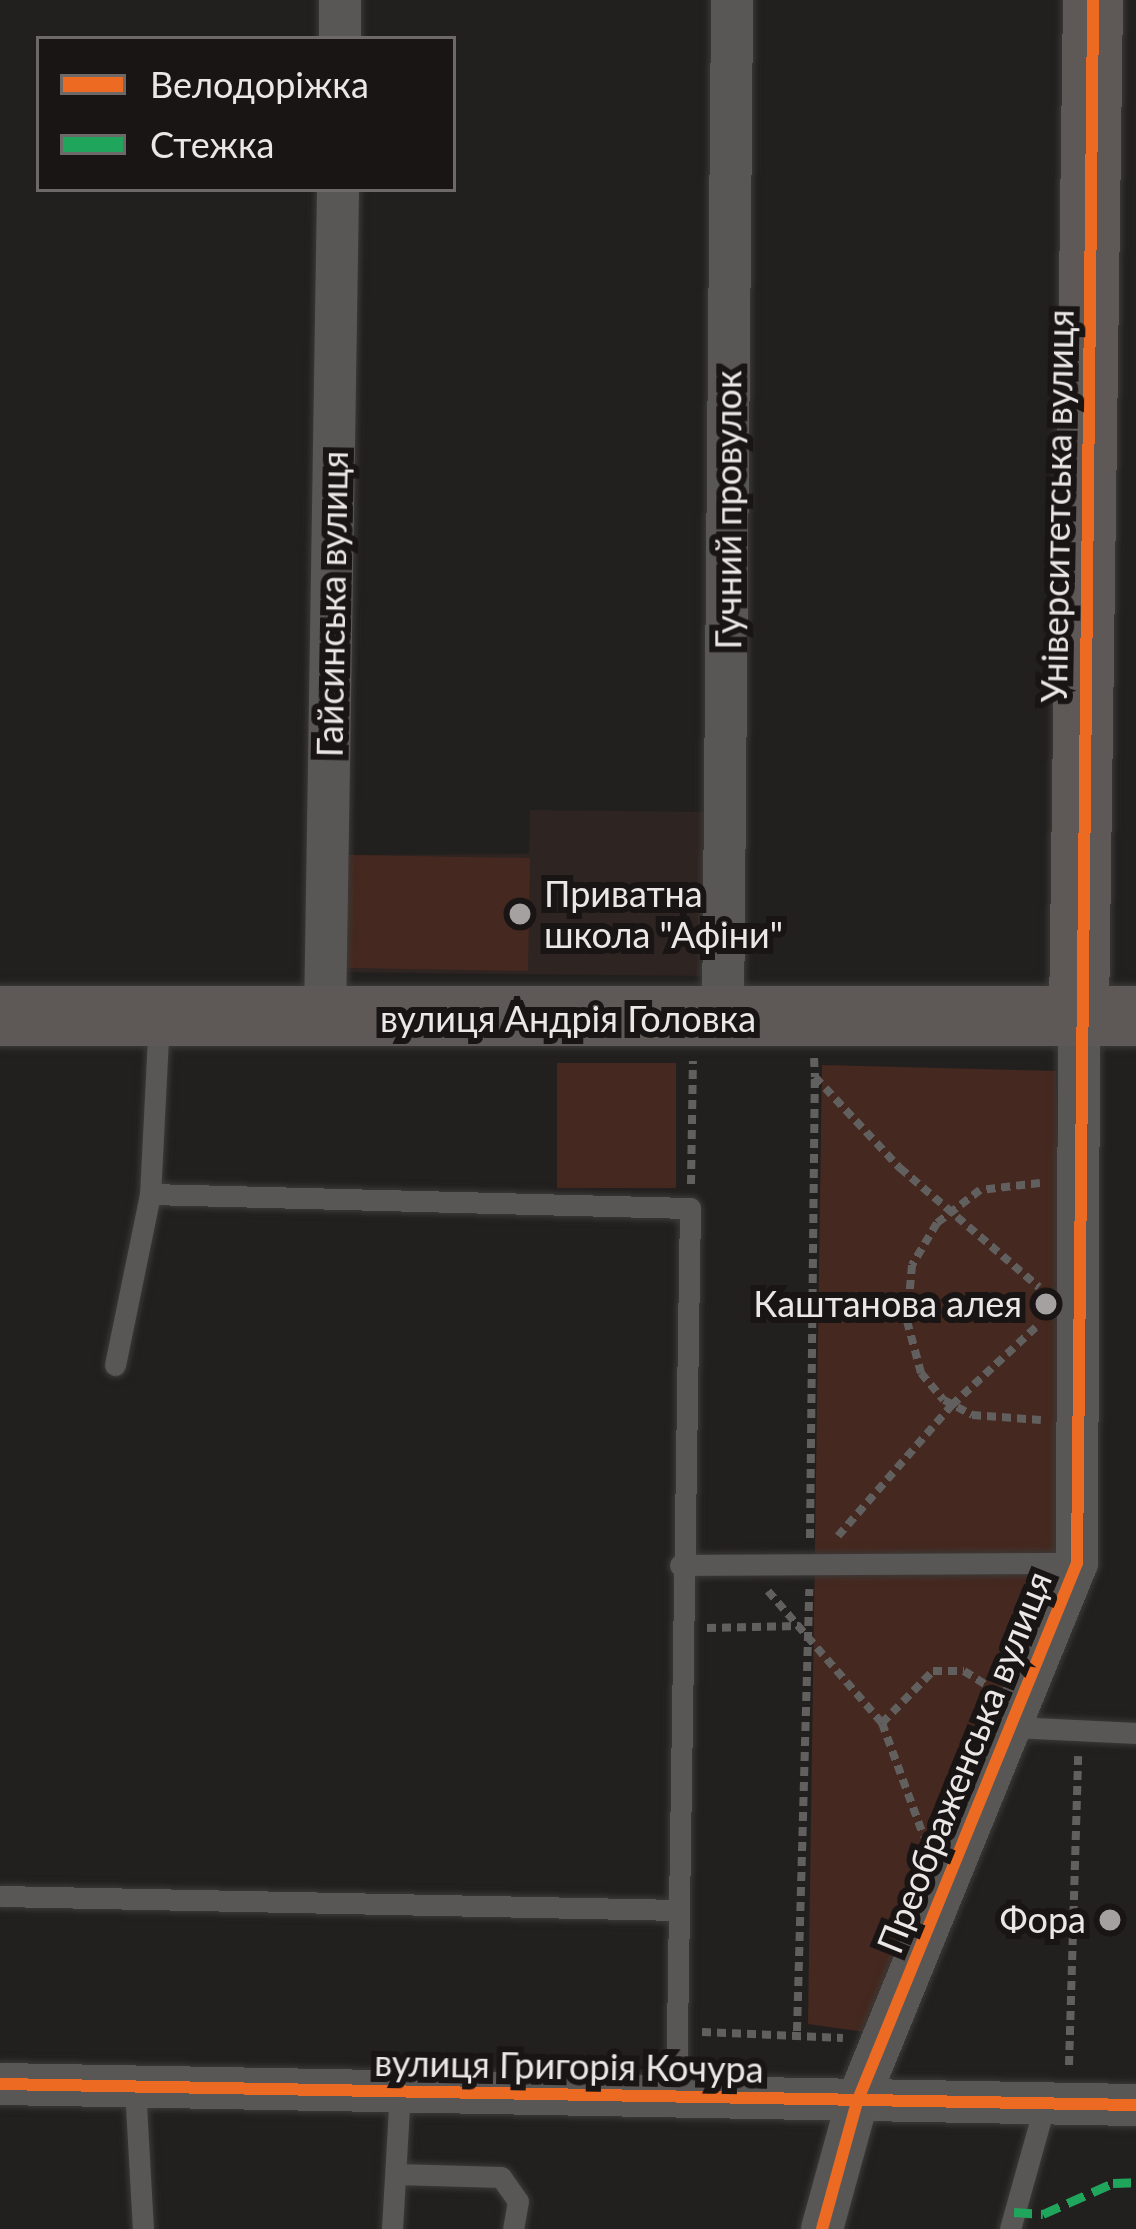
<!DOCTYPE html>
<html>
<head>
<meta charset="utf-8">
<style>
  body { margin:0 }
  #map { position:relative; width:1136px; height:2229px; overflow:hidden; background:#22201e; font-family:Lato,sans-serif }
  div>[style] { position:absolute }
  .built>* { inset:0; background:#2e2421 }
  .green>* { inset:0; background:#45281f; transform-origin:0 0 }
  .path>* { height:8px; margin-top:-4px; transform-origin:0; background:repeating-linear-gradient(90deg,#61605f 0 9px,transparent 0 15px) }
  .roads { filter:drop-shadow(0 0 3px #3b3a38) drop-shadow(0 0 3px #3b3a38) }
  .lane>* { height:21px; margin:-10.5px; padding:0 10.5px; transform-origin:10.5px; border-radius:10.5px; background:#595755 }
  .street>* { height:42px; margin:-21px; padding:0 21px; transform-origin:21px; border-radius:21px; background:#595755 }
  .secondary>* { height:60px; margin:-30px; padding:0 30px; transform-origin:30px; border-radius:30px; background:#5e5957 }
  .quiet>* { height:9px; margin-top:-4.5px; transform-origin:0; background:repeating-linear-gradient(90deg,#20a55d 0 18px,transparent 0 27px) }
  .cycleway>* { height:12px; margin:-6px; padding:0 6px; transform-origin:6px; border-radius:6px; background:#ed6a23 }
  .dots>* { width:33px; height:33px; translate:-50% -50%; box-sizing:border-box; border:6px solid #191514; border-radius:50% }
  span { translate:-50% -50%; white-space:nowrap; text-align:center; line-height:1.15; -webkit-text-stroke:12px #191514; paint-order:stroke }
  .street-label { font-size:36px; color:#eae7e6 }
  .poi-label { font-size:36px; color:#eae7e6 }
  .left { translate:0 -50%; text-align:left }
  .right { translate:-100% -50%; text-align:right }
  .legend { position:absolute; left:36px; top:36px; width:420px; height:156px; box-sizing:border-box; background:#191514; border:3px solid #6d6968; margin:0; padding:15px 21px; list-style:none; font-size:36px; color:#eae7e6 }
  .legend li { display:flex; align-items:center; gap:24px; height:60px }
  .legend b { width:60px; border:3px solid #6d6968 }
</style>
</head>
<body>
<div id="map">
  <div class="built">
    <div style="clip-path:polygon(530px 810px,707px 812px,703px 976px,335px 972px,335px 855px,529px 854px)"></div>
  </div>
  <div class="green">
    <div style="left:530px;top:858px;width:113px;height:191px;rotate:91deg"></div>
    <div style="left:676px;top:1063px;width:125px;height:119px;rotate:90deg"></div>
    <div style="clip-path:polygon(822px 1065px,1056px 1071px,1068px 1560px,872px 2033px,808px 2024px)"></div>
  </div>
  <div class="path">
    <div style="left:814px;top:1058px;width:19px;rotate:87deg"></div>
    <div style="left:815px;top:1077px;width:125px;rotate:47deg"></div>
    <div style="left:900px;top:1168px;width:183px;rotate:40.6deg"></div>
    <div style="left:1040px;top:1183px;width:60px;rotate:173.3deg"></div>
    <div style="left:980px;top:1190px;width:54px;rotate:142.5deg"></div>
    <div style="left:937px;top:1223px;width:49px;rotate:120.8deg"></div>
    <div style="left:912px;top:1265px;width:56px;rotate:95.1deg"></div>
    <div style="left:907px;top:1321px;width:54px;rotate:74.9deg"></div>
    <div style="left:921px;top:1373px;width:35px;rotate:50deg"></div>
    <div style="left:944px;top:1400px;width:32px;rotate:28deg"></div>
    <div style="left:972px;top:1415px;width:69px;rotate:4.1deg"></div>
    <div style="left:691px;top:1184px;width:123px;rotate:-89.1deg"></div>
    <div style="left:838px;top:1536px;width:174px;rotate:-49deg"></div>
    <div style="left:952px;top:1405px;width:117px;rotate:-42.9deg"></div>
    <div style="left:810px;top:1538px;width:461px;rotate:-89.4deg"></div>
    <div style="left:768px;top:1591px;width:174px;rotate:49.2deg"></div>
    <div style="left:882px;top:1723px;width:121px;rotate:69.8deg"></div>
    <div style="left:707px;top:1628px;width:93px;rotate:-1.2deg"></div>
    <div style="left:882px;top:1723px;width:73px;rotate:-45.6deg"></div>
    <div style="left:933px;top:1671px;width:31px"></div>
    <div style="left:964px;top:1671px;width:26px;rotate:32deg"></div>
    <div style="left:797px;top:2031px;width:442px;rotate:-88.4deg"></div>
    <div style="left:702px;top:2032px;width:141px;rotate:2.4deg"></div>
    <div style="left:1069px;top:2065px;width:309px;rotate:-88.3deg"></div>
  </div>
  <div class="roads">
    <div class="lane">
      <div style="left:159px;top:1018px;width:176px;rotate:92.9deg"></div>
      <div style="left:150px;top:1194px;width:540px;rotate:1.49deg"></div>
      <div style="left:690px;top:1208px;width:890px;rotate:90.9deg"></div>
      <div style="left:115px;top:1365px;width:175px;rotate:-78.4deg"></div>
      <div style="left:680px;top:1565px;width:397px;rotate:-0.3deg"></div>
      <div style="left:1014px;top:1727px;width:122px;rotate:2.8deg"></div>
      <div style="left:0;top:1896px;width:678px;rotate:1.18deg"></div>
      <div style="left:135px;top:2087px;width:142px;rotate:86.8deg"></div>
      <div style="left:396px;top:2174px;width:105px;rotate:1.6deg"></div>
      <div style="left:501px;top:2177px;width:29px;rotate:55deg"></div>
      <div style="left:518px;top:2201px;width:28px;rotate:100deg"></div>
      <div style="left:392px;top:2229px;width:137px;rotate:-86.7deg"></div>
      <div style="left:1010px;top:2229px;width:130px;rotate:-74.4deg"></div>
    </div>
    <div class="street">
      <div style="left:340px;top:39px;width:39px;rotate:-90deg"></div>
      <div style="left:325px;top:1018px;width:829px;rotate:-89.1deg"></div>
      <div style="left:723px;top:1020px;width:1020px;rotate:-89.49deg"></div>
      <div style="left:0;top:2084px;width:1136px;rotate:1.06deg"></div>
      <div style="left:822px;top:2229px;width:132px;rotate:-74.6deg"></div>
      <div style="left:857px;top:2102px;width:582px;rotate:-67.8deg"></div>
      <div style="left:1077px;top:1563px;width:549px;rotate:-89.79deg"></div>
    </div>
    <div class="secondary">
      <div style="left:1079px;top:1014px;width:1014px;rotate:-89.21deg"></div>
      <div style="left:0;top:1016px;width:1136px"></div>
    </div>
  </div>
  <div class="quiet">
    <div style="left:1014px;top:2212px;width:29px;rotate:4deg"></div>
    <div style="left:1043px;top:2214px;width:77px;rotate:-23.9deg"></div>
    <div style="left:1113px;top:2183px;width:23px;rotate:-2deg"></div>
  </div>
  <div class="cycleway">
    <div style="left:0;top:2084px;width:1136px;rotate:1.06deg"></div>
    <div style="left:822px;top:2229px;width:132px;rotate:-74.6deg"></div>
    <div style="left:857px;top:2102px;width:582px;rotate:-67.8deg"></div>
    <div style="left:1077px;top:1563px;width:1563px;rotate:-89.41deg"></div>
  </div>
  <div class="dots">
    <div style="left:520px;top:914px;background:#a4a1a0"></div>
    <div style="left:1046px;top:1304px;background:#a4a1a0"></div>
    <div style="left:1110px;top:1920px;background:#a4a1a0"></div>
  </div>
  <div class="street-label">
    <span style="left:1057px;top:506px;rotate:-89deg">Університетська вулиця</span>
    <span style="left:728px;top:510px;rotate:-90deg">Гучний провулок</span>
    <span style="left:332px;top:604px;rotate:-89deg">Гайсинська вулиця</span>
    <span style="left:568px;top:1019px">вулиця Андрія Головка</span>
    <span style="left:964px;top:1762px;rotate:-68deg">Преображенська вулиця</span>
    <span style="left:569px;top:2066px;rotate:1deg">вулиця Григорія Кочура</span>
  </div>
  <div class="poi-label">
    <span class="left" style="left:544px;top:914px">Приватна<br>школа "Афіни"</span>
    <span class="right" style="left:1022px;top:1304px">Каштанова алея</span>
    <span class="right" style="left:1086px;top:1920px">Фора</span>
  </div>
  <ul class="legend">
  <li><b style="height:15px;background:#ed6a23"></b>Велодоріжка</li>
  <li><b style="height:15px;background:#20a55d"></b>Стежка</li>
  </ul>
</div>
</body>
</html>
